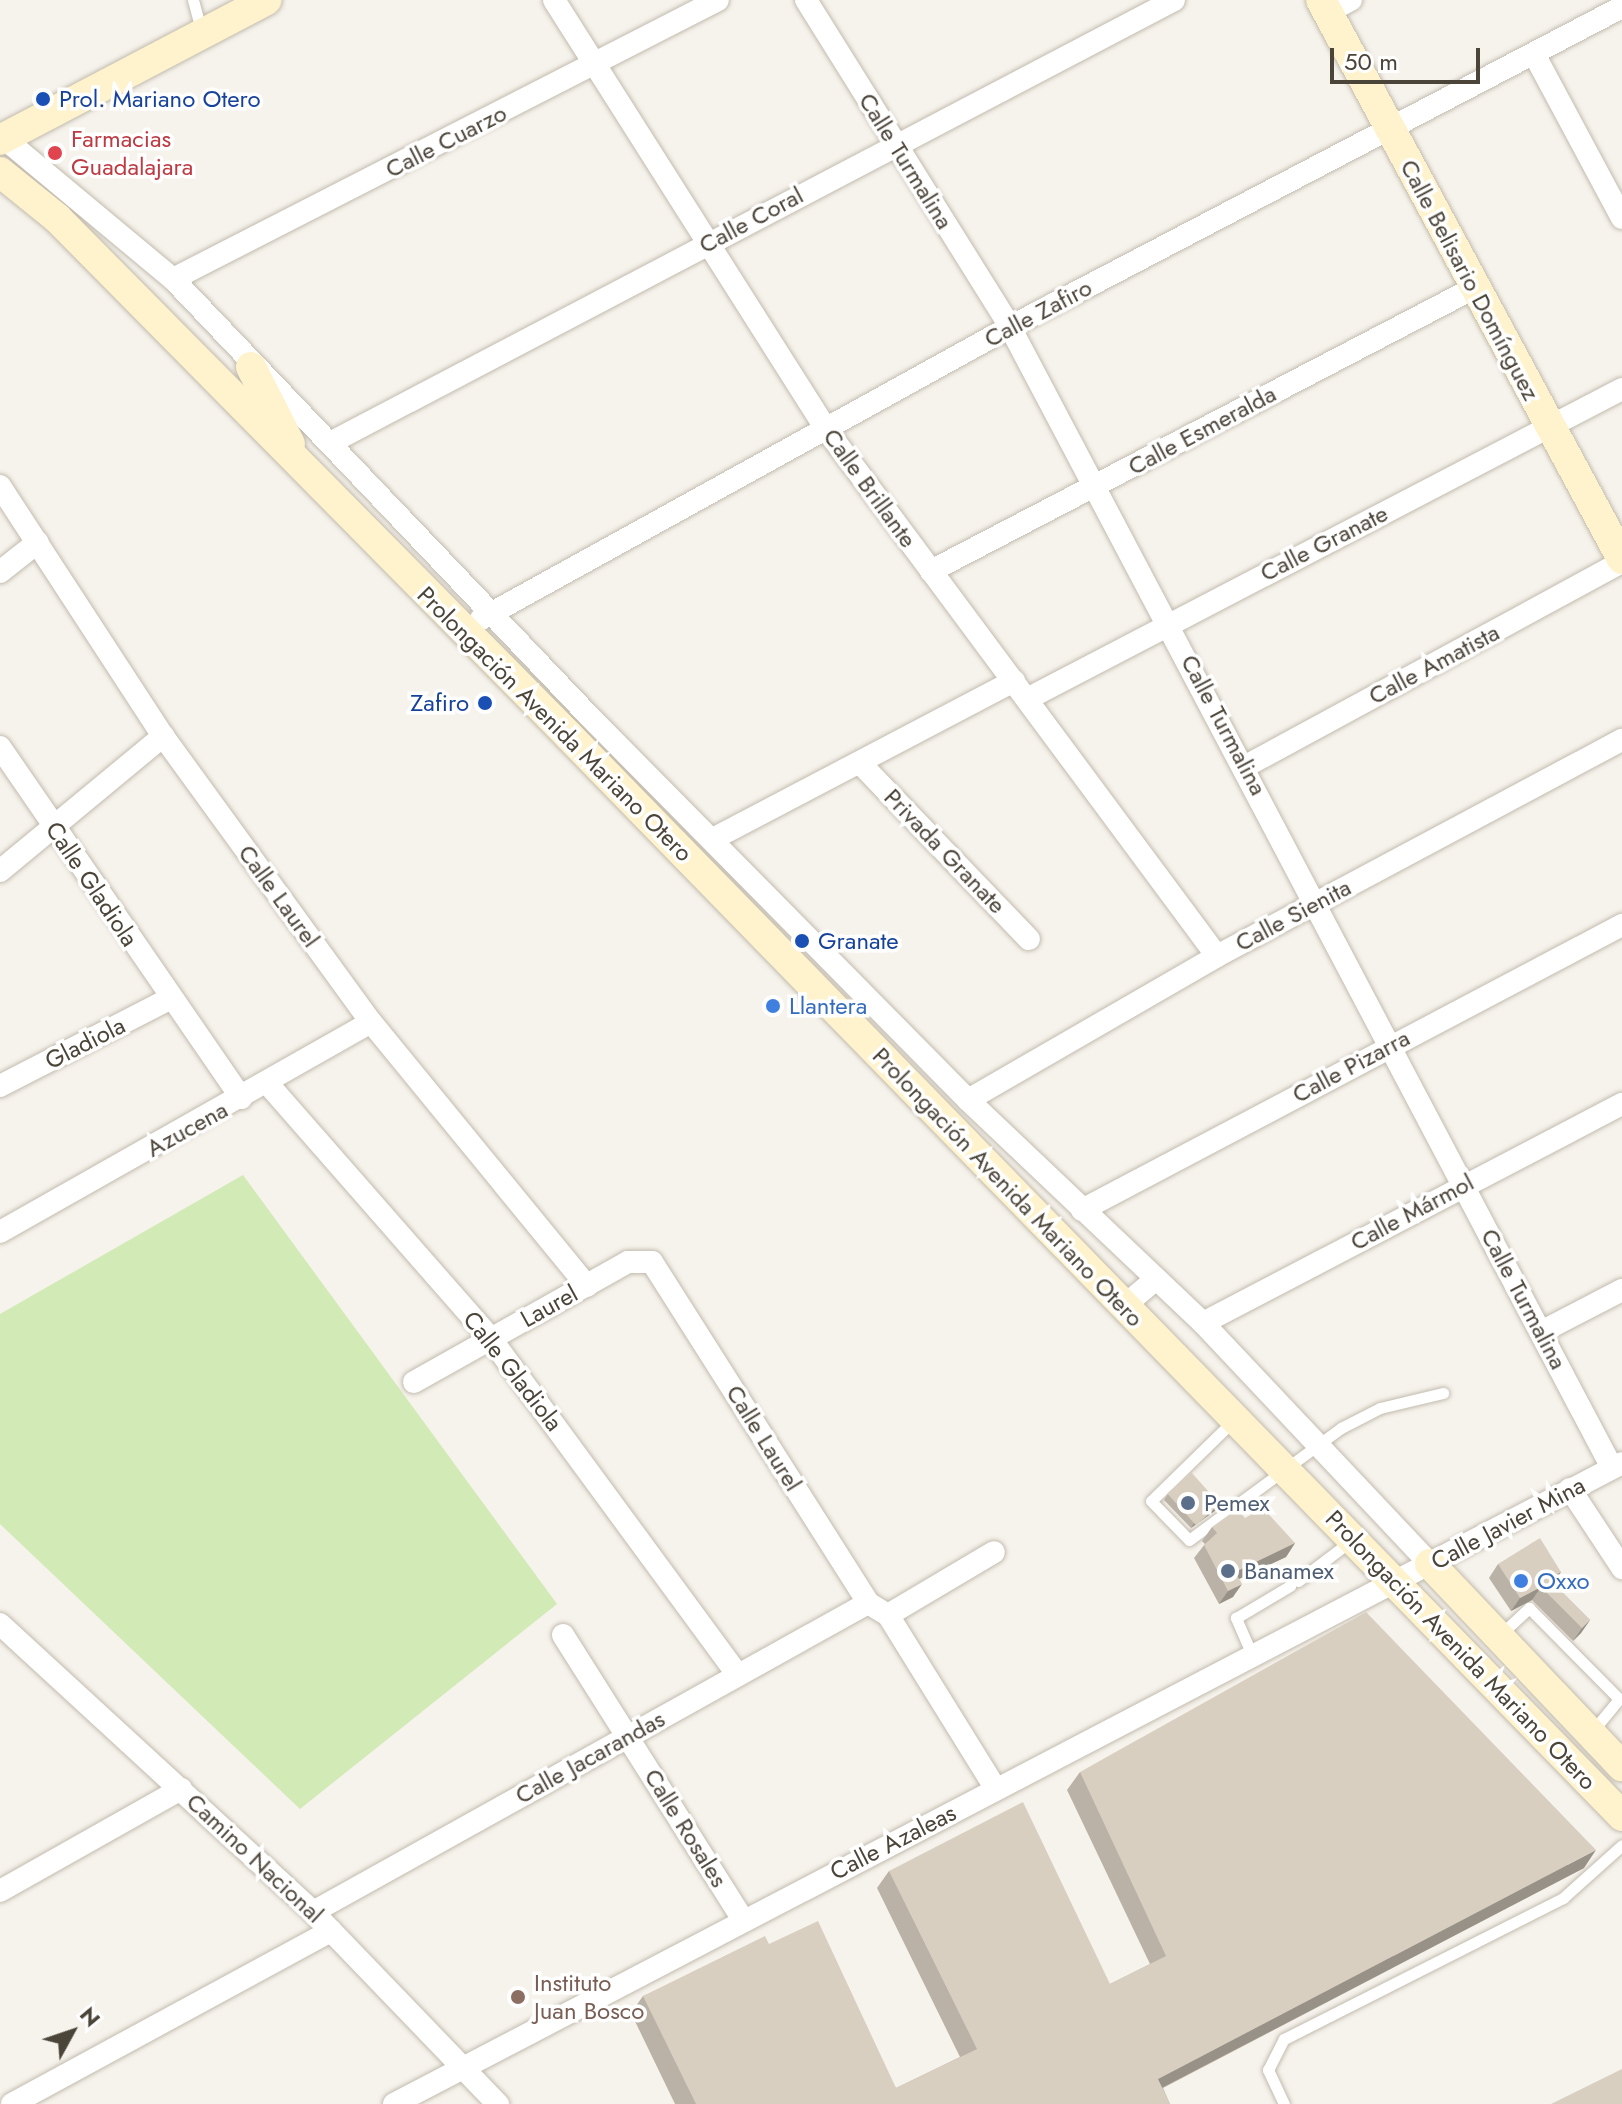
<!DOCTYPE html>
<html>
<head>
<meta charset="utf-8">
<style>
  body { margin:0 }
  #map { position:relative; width:1622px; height:2104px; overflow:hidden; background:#f6f3ec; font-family:Jost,sans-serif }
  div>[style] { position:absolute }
  .green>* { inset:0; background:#d2eab5 }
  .roads { filter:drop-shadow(0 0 2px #c2bbae) drop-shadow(0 0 2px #c2bbae) }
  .lane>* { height:11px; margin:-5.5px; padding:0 5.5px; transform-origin:5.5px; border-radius:5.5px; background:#fff }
  .street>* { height:22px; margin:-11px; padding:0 11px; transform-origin:11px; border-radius:11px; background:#fff }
  .secondary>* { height:30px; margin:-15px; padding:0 15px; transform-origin:15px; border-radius:15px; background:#fff3cd }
  .wall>* { inset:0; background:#bab2a6 }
  .shaded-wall>* { inset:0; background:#979187 }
  .building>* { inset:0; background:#d8cfc1; transform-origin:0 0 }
  .dots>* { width:22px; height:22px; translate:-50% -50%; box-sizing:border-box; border:4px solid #fff; border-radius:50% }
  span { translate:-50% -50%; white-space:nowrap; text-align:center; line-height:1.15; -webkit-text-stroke:7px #fff; paint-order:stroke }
  .transit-label { font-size:24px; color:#164399 }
  .left { translate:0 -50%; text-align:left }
  .right { translate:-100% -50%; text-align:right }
  .health-label { font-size:24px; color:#be3a42 }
  .street-label { font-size:24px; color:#4b4439 }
  .shop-label { font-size:24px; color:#366cbe }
  .service-label { font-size:24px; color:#4e5e75 }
  .education-label { font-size:24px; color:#785e54 }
  .north { position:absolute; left:32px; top:1992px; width:80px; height:80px; -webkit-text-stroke:6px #fff; paint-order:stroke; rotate:50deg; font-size:22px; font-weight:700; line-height:32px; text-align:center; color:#4b4439 }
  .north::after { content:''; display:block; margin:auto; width:28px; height:36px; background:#4b4439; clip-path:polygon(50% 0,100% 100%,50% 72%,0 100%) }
  .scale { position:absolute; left:1330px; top:48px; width:150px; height:36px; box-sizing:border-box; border:4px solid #4b4439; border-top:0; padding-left:10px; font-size:24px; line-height:28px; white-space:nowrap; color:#4b4439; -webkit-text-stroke:6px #fff; paint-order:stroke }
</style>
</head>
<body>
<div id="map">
  <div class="green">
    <div style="clip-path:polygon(243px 1175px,557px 1604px,300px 1809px,0 1524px,0 1314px)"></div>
  </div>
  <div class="roads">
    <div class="lane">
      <div style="left:193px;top:0;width:35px;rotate:75deg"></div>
      <div style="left:1235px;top:1419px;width:117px;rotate:135.7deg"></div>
      <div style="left:1151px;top:1501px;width:54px;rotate:45.7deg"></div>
      <div style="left:1189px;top:1540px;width:189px;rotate:-36.4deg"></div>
      <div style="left:1341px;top:1428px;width:44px;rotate:-27.1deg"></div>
      <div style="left:1380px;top:1408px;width:65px;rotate:-13.4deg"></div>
      <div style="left:1298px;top:1581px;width:68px;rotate:-37.2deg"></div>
      <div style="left:1500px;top:1635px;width:40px;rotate:-43deg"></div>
      <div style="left:1529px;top:1608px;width:128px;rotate:45.3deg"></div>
      <div style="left:1619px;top:1699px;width:44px;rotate:129.5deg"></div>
      <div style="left:1253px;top:1657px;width:43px;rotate:-113.6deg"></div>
      <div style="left:1236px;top:1618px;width:63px;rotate:-30.7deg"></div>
      <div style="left:1284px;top:2104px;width:38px;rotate:-115deg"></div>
      <div style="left:1268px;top:2070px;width:35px;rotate:-63deg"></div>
      <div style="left:1284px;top:2039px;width:313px;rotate:-26.8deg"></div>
      <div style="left:1563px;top:1898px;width:79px;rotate:-41.9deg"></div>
    </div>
    <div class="street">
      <div style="left:554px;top:0;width:508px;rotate:57.62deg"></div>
      <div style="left:826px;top:429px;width:656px;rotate:53.43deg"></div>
      <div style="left:806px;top:0;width:385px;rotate:58deg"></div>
      <div style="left:1010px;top:327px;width:1290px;rotate:62.18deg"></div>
      <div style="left:1328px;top:12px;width:26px;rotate:-28deg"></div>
      <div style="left:1534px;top:54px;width:186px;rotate:61.8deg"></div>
      <div style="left:0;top:135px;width:225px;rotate:39.8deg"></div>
      <div style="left:173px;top:279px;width:602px;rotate:46.41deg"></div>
      <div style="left:588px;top:715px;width:541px;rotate:45.37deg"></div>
      <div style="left:968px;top:1100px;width:324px;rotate:43.5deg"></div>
      <div style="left:1203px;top:1323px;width:331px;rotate:46.7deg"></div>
      <div style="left:173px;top:279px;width:612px;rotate:-27.11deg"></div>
      <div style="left:330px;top:443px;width:953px;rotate:-27.69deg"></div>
      <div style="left:0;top:486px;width:298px;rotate:56.9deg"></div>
      <div style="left:163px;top:736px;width:354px;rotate:54deg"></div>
      <div style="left:371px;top:1022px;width:341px;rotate:50.7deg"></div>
      <div style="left:931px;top:571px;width:612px;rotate:-27.53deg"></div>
      <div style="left:0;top:572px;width:48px;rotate:-38.3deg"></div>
      <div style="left:481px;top:619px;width:604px;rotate:-28.9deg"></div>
      <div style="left:1010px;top:327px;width:691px;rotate:-27.6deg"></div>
      <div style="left:1027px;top:699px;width:671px;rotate:-27.52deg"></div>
      <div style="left:0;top:747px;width:426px;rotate:55.5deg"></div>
      <div style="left:860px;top:763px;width:244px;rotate:46.2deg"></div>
      <div style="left:1246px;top:766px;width:428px;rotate:-28.5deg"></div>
      <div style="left:713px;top:839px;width:340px;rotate:-27.7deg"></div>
      <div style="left:0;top:871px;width:212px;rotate:-39.6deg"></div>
      <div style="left:268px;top:1084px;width:339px;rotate:48.8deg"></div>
      <div style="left:491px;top:1339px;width:416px;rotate:53.7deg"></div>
      <div style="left:0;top:1086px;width:190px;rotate:-27.2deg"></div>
      <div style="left:968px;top:1100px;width:288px;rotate:-30deg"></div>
      <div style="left:1217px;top:956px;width:459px;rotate:-28.1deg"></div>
      <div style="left:1082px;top:1210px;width:611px;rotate:-27.82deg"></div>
      <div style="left:0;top:1232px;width:426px;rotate:-29.5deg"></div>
      <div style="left:1124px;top:1306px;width:42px;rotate:-40.2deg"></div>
      <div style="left:1203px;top:1323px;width:473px;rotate:-27.6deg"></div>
      <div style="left:1541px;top:1332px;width:91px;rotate:-27.4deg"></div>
      <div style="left:414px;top:1382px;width:245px;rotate:-29.3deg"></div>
      <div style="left:628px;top:1262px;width:24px"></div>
      <div style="left:652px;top:1262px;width:404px;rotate:57.6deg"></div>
      <div style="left:868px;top:1603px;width:23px;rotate:31deg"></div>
      <div style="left:888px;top:1615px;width:205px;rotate:58.2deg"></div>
      <div style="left:1570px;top:1489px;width:95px;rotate:56.6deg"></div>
      <div style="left:888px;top:1615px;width:123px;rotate:-30.7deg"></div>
      <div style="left:0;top:1624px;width:425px;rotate:42.6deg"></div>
      <div style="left:313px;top:1912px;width:267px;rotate:46.1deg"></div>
      <div style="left:563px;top:1635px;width:337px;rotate:57.7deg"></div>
      <div style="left:0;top:1891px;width:208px;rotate:-29.4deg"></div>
      <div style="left:313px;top:1912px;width:635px;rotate:-29.11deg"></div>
      <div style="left:12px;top:2104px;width:363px;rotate:-28.5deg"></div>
      <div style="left:394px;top:2104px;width:1385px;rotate:-27.56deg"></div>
    </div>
    <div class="secondary">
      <div style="left:1321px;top:0;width:635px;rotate:61.7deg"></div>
      <div style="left:0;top:140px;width:301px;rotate:-27.7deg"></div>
      <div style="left:0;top:172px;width:73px;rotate:38.9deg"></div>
      <div style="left:57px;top:218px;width:727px;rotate:45.33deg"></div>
      <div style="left:568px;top:735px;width:1510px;rotate:45.72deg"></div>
      <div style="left:251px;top:367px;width:86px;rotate:63.1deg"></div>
      <div style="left:1430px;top:1564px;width:279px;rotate:46.5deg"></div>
    </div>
  </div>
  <div class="wall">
    <div style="clip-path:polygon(1168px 1494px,1220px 1504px,1216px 1510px,1191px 1528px,1164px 1500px)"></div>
    <div style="clip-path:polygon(1245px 1518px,1295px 1543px,1286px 1557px,1239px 1579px,1233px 1597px,1219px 1604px,1194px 1558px,1205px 1544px,1202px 1541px,1212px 1527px)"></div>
    <div style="clip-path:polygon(1498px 1564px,1561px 1572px,1553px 1583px,1590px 1620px,1581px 1633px,1573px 1641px,1532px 1600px,1511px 1611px,1489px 1578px)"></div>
    <div style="clip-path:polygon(1080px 1772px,1584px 1868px,1163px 2088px,1170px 2104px,675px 2104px,631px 2013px,643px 1996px,769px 1944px,896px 2088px,960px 2057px,877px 1888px,889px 1871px,1110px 1984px,1150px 1964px,1067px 1790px)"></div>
  </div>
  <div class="shaded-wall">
    <div style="clip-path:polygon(1220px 1504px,1216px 1510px,1191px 1528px,1195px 1522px)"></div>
    <div style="clip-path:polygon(1295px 1543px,1286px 1557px,1226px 1585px,1235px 1572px)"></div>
    <div style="clip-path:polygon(1561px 1572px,1552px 1585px,1549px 1579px)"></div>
    <div style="clip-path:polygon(1242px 1584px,1233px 1597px,1219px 1604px,1228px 1591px)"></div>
    <div style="clip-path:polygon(1541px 1587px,1532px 1600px,1511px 1611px,1520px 1598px)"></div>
    <div style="clip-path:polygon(1590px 1620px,1581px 1633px,1573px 1641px,1582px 1628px)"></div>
    <div style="clip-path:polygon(1596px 1850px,1584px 1868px,1146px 2096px,1158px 2079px)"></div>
  </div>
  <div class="building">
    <div style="left:1191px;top:1472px;width:43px;height:32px;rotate:48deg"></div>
    <div style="clip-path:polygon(1263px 1508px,1295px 1543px,1235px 1572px,1242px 1584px,1228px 1591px,1204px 1545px,1217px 1533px,1212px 1527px,1237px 1509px,1245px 1518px)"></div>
    <div style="clip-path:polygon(1540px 1538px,1561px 1572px,1549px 1579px,1590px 1620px,1582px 1628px,1541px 1587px,1520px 1598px,1498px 1564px)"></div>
    <div style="clip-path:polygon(1366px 1612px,1596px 1850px,1158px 2079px,1170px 2104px,696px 2104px,643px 1996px,765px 1936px,769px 1944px,818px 1921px,896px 2088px,977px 2049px,889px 1871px,1023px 1802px,1110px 1984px,1166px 1956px,1080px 1772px)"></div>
    <div style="clip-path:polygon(1622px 2069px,1622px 2104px,1551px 2104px)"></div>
  </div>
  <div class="dots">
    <div style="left:43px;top:99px;background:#1a4fb4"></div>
    <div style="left:55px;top:153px;background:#e0444e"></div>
    <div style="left:485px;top:703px;background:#1a4fb4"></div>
    <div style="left:802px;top:941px;background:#1a4fb4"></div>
    <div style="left:773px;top:1006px;background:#3f7fe0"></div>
    <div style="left:1188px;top:1503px;background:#5c6f8a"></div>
    <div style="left:1228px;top:1571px;background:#5c6f8a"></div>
    <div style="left:1521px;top:1581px;background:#3f7fe0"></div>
    <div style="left:518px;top:1997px;background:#8d6e63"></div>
  </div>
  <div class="transit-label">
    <span class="left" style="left:59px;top:99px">Prol. Mariano Otero</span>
    <span class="right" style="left:469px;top:703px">Zafiro</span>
    <span class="left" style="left:818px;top:941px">Granate</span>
  </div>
  <div class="health-label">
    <span class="left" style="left:71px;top:153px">Farmacias<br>Guadalajara</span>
  </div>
  <div class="street-label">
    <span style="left:446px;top:141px;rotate:-27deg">Calle Cuarzo</span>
    <span style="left:906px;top:161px;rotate:58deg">Calle Turmalina</span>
    <span style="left:751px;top:220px;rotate:-28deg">Calle Coral</span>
    <span style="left:1470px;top:280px;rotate:62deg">Calle Belisario Domínguez</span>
    <span style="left:1038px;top:313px;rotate:-28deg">Calle Zafiro</span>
    <span style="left:1202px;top:430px;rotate:-28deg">Calle Esmeralda</span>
    <span style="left:870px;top:488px;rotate:54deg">Calle Brillante</span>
    <span style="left:1324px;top:543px;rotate:-27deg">Calle Granate</span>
    <span style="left:1434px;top:664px;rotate:-28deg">Calle Amatista</span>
    <span style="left:555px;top:724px;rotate:45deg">Prolongación Avenida Mariano Otero</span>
    <span style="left:1224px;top:725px;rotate:62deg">Calle Turmalina</span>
    <span style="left:945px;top:851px;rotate:46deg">Privada Granate</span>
    <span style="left:92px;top:884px;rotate:56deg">Calle Gladiola</span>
    <span style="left:279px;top:896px;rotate:54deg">Calle Laurel</span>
    <span style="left:1293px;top:915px;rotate:-28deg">Calle Sienita</span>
    <span style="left:85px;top:1043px;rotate:-27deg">Gladiola</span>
    <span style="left:1351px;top:1066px;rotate:-28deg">Calle Pizarra</span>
    <span style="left:187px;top:1129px;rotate:-29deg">Azucena</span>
    <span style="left:1008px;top:1187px;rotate:46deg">Prolongación Avenida Mariano Otero</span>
    <span style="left:1412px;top:1212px;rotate:-28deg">Calle Mármol</span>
    <span style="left:1524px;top:1299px;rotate:62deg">Calle Turmalina</span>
    <span style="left:549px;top:1306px;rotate:-29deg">Laurel</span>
    <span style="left:513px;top:1371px;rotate:52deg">Calle Gladiola</span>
    <span style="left:764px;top:1438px;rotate:58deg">Calle Laurel</span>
    <span style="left:1508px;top:1523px;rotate:-28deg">Calle Javier Mina</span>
    <span style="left:1461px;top:1650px;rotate:46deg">Prolongación Avenida Mariano Otero</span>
    <span style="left:590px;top:1757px;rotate:-29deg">Calle Jacarandas</span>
    <span style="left:686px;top:1828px;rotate:58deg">Calle Rosales</span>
    <span style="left:893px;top:1842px;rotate:-27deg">Calle Azaleas</span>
    <span style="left:255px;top:1858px;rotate:43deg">Camino Nacional</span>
  </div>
  <div class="shop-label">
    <span class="left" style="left:789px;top:1006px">Llantera</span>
    <span class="left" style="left:1537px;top:1581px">Oxxo</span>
  </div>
  <div class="service-label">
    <span class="left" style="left:1204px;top:1503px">Pemex</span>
    <span class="left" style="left:1244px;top:1571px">Banamex</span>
  </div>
  <div class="education-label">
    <span class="left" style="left:534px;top:1997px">Instituto<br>Juan Bosco</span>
  </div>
  <div class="north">N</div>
  <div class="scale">50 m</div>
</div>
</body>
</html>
